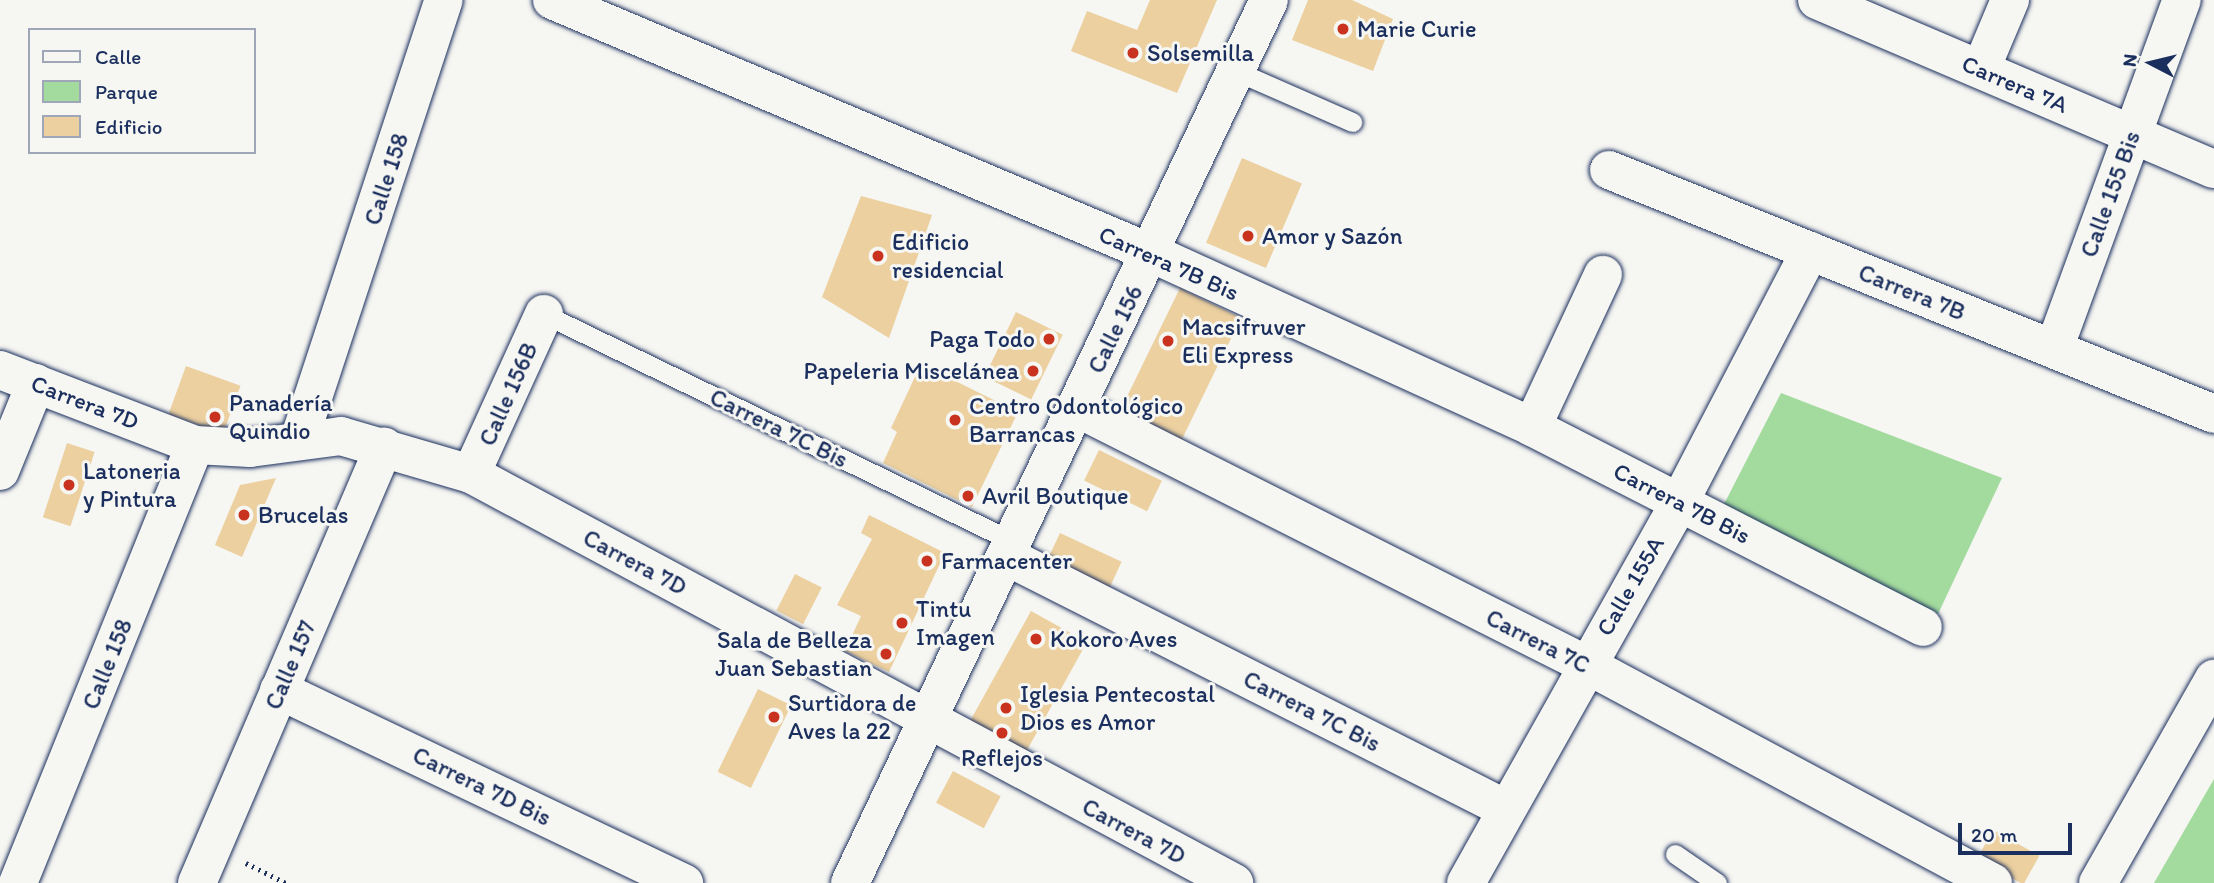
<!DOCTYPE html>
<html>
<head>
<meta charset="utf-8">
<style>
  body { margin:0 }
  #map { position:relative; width:2214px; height:883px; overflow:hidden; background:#f6f6f2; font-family:Itim,sans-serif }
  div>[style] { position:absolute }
  .green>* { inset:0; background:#a3da9d }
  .building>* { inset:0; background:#ecd0a0; transform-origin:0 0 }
  .path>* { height:4.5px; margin-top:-2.25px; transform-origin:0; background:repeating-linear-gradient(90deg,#1b2f5e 0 2px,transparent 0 7px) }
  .roads { filter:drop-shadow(0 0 2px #1b2f5e) drop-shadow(0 0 2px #1b2f5e) }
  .service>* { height:19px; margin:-9.5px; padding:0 9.5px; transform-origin:9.5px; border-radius:9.5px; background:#f6f6f2 }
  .minor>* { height:38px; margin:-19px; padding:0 19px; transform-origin:19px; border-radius:19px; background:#f6f6f2 }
  .tertiary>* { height:38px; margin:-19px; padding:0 19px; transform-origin:19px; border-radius:19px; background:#f6f6f2 }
  .dots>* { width:19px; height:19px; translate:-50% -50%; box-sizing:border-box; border:4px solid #f6f6f2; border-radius:50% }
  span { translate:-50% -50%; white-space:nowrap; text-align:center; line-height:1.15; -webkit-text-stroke:6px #f6f6f2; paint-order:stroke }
  .poi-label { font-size:24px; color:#1b2f5e }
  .left { translate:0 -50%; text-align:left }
  .right { translate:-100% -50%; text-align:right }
  .street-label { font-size:24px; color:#1b2f5e }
  .legend { position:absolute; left:28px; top:28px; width:228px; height:126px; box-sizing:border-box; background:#f6f6f2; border:2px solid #9ea6b7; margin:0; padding:9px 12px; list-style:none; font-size:21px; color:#1b2f5e }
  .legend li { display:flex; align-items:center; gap:14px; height:35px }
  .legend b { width:35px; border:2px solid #9ea6b7 }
  .north { position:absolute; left:2116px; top:28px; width:70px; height:70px; -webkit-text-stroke:5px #f6f6f2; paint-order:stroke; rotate:277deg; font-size:19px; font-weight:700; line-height:28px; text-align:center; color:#1b2f5e }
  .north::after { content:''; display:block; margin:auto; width:24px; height:32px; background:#1b2f5e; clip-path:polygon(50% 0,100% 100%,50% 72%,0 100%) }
  .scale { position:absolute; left:1958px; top:823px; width:114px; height:32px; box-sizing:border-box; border:4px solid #1b2f5e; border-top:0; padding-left:9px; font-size:21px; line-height:24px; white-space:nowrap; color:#1b2f5e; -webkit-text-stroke:5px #f6f6f2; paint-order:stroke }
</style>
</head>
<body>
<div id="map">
  <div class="green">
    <div style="clip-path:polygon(1781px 393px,2002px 478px,1938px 614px,1722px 508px)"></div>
    <div style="clip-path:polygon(2214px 779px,2214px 883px,2154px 883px)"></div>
  </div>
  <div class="building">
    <div style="clip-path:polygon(1150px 0,1217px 0,1177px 93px,1071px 51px,1087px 11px,1137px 30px)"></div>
    <div style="clip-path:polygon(1308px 0,1352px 0,1393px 19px,1373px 71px,1292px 40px)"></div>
    <div style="left:1242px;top:158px;width:65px;height:92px;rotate:23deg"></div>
    <div style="clip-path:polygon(861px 196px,932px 215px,889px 338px,822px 297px)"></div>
    <div style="left:1180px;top:288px;width:68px;height:140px;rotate:26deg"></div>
    <div style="left:1016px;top:312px;width:52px;height:72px;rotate:26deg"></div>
    <div style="clip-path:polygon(921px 364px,1018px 412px,972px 507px,883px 463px,897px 432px,891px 428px)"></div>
    <div style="left:186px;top:366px;width:58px;height:51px;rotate:20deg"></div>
    <div style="left:67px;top:443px;width:29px;height:78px;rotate:18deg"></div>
    <div style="left:1099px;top:450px;width:70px;height:34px;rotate:26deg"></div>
    <div style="clip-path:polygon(276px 478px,242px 557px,215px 545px,240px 485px)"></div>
    <div style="clip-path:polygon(869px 515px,945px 553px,889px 672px,845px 651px,861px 616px,837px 605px,872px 539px,861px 533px)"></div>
    <div style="left:1060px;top:533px;width:68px;height:32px;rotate:25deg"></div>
    <div style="left:795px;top:574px;width:30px;height:41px;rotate:27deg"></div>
    <div style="left:1031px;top:611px;width:64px;height:134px;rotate:29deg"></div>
    <div style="left:758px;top:689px;width:37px;height:92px;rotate:26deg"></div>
    <div style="left:953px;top:771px;width:54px;height:36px;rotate:28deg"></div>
    <div style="left:1993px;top:830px;width:53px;height:33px;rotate:29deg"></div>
  </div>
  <div class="path">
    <div style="left:246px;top:863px;width:45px;rotate:26.6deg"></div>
  </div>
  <div class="roads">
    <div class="service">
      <div style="left:1236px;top:71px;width:127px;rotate:23.7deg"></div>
      <div style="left:544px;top:314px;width:522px;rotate:25.88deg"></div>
      <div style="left:1675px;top:854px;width:51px;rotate:34.6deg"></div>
    </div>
    <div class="minor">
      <div style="left:552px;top:0;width:650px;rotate:22.9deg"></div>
      <div style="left:1151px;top:253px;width:419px;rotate:24.5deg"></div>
      <div style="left:1532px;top:427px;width:439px;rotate:27.1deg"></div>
      <div style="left:1817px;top:0;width:431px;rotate:23.1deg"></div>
      <div style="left:1981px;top:69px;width:75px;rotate:-67.2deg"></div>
      <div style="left:1609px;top:170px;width:652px;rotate:21.96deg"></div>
      <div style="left:2054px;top:349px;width:372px;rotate:-69.9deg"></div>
      <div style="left:0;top:370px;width:209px;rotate:21deg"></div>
      <div style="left:195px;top:445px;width:55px;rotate:3.1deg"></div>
      <div style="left:250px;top:448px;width:92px;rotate:-7.5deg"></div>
      <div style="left:341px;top:436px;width:135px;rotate:16.3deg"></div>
      <div style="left:471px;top:474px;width:866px;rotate:28.19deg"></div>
      <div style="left:1077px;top:408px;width:569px;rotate:26.75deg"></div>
      <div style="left:1585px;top:664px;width:463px;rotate:28.2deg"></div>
      <div style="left:1532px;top:427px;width:168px;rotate:-65deg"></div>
      <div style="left:300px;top:437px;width:460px;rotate:-71.8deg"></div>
      <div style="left:0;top:471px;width:95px;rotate:-67.8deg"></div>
      <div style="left:471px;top:474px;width:176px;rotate:-65.5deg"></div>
      <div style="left:1006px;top:556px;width:560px;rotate:26.84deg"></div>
      <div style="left:279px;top:690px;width:449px;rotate:25.5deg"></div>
      <div style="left:18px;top:883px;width:472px;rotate:-68deg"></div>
      <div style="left:197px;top:883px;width:475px;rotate:-66.8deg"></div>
      <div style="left:1466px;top:883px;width:438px;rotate:-60.7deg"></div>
      <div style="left:1680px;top:501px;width:282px;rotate:-62.5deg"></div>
      <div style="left:2098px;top:883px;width:235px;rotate:-60.4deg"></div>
    </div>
    <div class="tertiary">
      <div style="left:850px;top:883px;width:977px;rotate:-64.61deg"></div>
    </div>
  </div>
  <div class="dots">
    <div style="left:1343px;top:29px;background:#c8321e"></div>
    <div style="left:1133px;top:53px;background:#c8321e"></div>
    <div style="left:1248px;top:236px;background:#c8321e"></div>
    <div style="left:878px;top:256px;background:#c8321e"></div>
    <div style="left:1049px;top:339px;background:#c8321e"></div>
    <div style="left:1168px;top:341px;background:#c8321e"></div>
    <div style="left:1033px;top:371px;background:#c8321e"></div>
    <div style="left:215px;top:417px;background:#c8321e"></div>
    <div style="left:955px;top:420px;background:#c8321e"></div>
    <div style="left:69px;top:485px;background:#c8321e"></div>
    <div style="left:968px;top:496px;background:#c8321e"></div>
    <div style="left:244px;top:515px;background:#c8321e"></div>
    <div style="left:927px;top:561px;background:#c8321e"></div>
    <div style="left:902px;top:623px;background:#c8321e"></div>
    <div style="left:1036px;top:639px;background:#c8321e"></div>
    <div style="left:886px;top:654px;background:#c8321e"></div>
    <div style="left:1006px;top:708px;background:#c8321e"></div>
    <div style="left:774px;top:717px;background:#c8321e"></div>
    <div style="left:1002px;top:733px;background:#c8321e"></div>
  </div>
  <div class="poi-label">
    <span class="left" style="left:1357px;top:29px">Marie Curie</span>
    <span class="left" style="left:1147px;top:53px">Solsemilla</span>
    <span class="left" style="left:1262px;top:236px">Amor y Sazón</span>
    <span class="left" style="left:892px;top:256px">Edificio<br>residencial</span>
    <span class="left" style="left:1182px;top:341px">Macsifruver<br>Eli Express</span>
    <span class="right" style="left:1035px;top:339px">Paga Todo</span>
    <span class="right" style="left:1019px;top:371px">Papeleria Miscelánea</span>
    <span class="left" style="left:229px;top:417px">Panadería<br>Quindio</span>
    <span class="left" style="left:969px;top:420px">Centro Odontológico<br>Barrancas</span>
    <span class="left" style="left:83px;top:485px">Latoneria<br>y Pintura</span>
    <span class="left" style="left:982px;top:496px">Avril Boutique</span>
    <span class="left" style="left:258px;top:515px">Brucelas</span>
    <span class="left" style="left:941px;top:561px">Farmacenter</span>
    <span class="left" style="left:916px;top:623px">Tintu<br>Imagen</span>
    <span class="left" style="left:1050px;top:639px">Kokoro Aves</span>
    <span class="right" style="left:872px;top:654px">Sala de Belleza<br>Juan Sebastian</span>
    <span class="left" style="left:1020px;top:708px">Iglesia Pentecostal<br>Dios es Amor</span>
    <span class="left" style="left:788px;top:717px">Surtidora de<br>Aves la 22</span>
    <span style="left:1002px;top:758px">Reflejos</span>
  </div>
  <div class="street-label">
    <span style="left:2015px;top:84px;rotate:23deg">Carrera 7A</span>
    <span style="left:386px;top:179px;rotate:-72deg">Calle 158</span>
    <span style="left:2110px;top:194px;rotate:-70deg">Calle 155 Bis</span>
    <span style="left:1169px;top:263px;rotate:24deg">Carrera 7B Bis</span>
    <span style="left:1912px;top:292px;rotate:22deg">Carrera 7B</span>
    <span style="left:1115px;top:329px;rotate:-64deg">Calle 156</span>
    <span style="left:508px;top:394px;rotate:-66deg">Calle 156B</span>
    <span style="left:85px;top:402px;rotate:21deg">Carrera 7D</span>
    <span style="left:779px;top:428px;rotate:26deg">Carrera 7C Bis</span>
    <span style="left:1682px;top:503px;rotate:27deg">Carrera 7B Bis</span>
    <span style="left:635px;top:562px;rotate:28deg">Carrera 7D</span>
    <span style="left:1630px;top:586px;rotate:-60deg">Calle 155A</span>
    <span style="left:1538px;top:641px;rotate:27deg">Carrera 7C</span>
    <span style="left:107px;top:664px;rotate:-68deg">Calle 158</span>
    <span style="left:290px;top:665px;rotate:-67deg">Calle 157</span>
    <span style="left:1312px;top:711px;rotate:27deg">Carrera 7C Bis</span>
    <span style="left:482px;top:786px;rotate:26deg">Carrera 7D Bis</span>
    <span style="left:1134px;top:831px;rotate:28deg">Carrera 7D</span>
  </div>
  <ul class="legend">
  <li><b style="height:9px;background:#f6f6f2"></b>Calle</li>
  <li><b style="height:19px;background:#a3da9d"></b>Parque</li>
  <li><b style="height:19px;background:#ecd0a0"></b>Edificio</li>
  </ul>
  <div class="north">N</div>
  <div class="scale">20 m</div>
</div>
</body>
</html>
